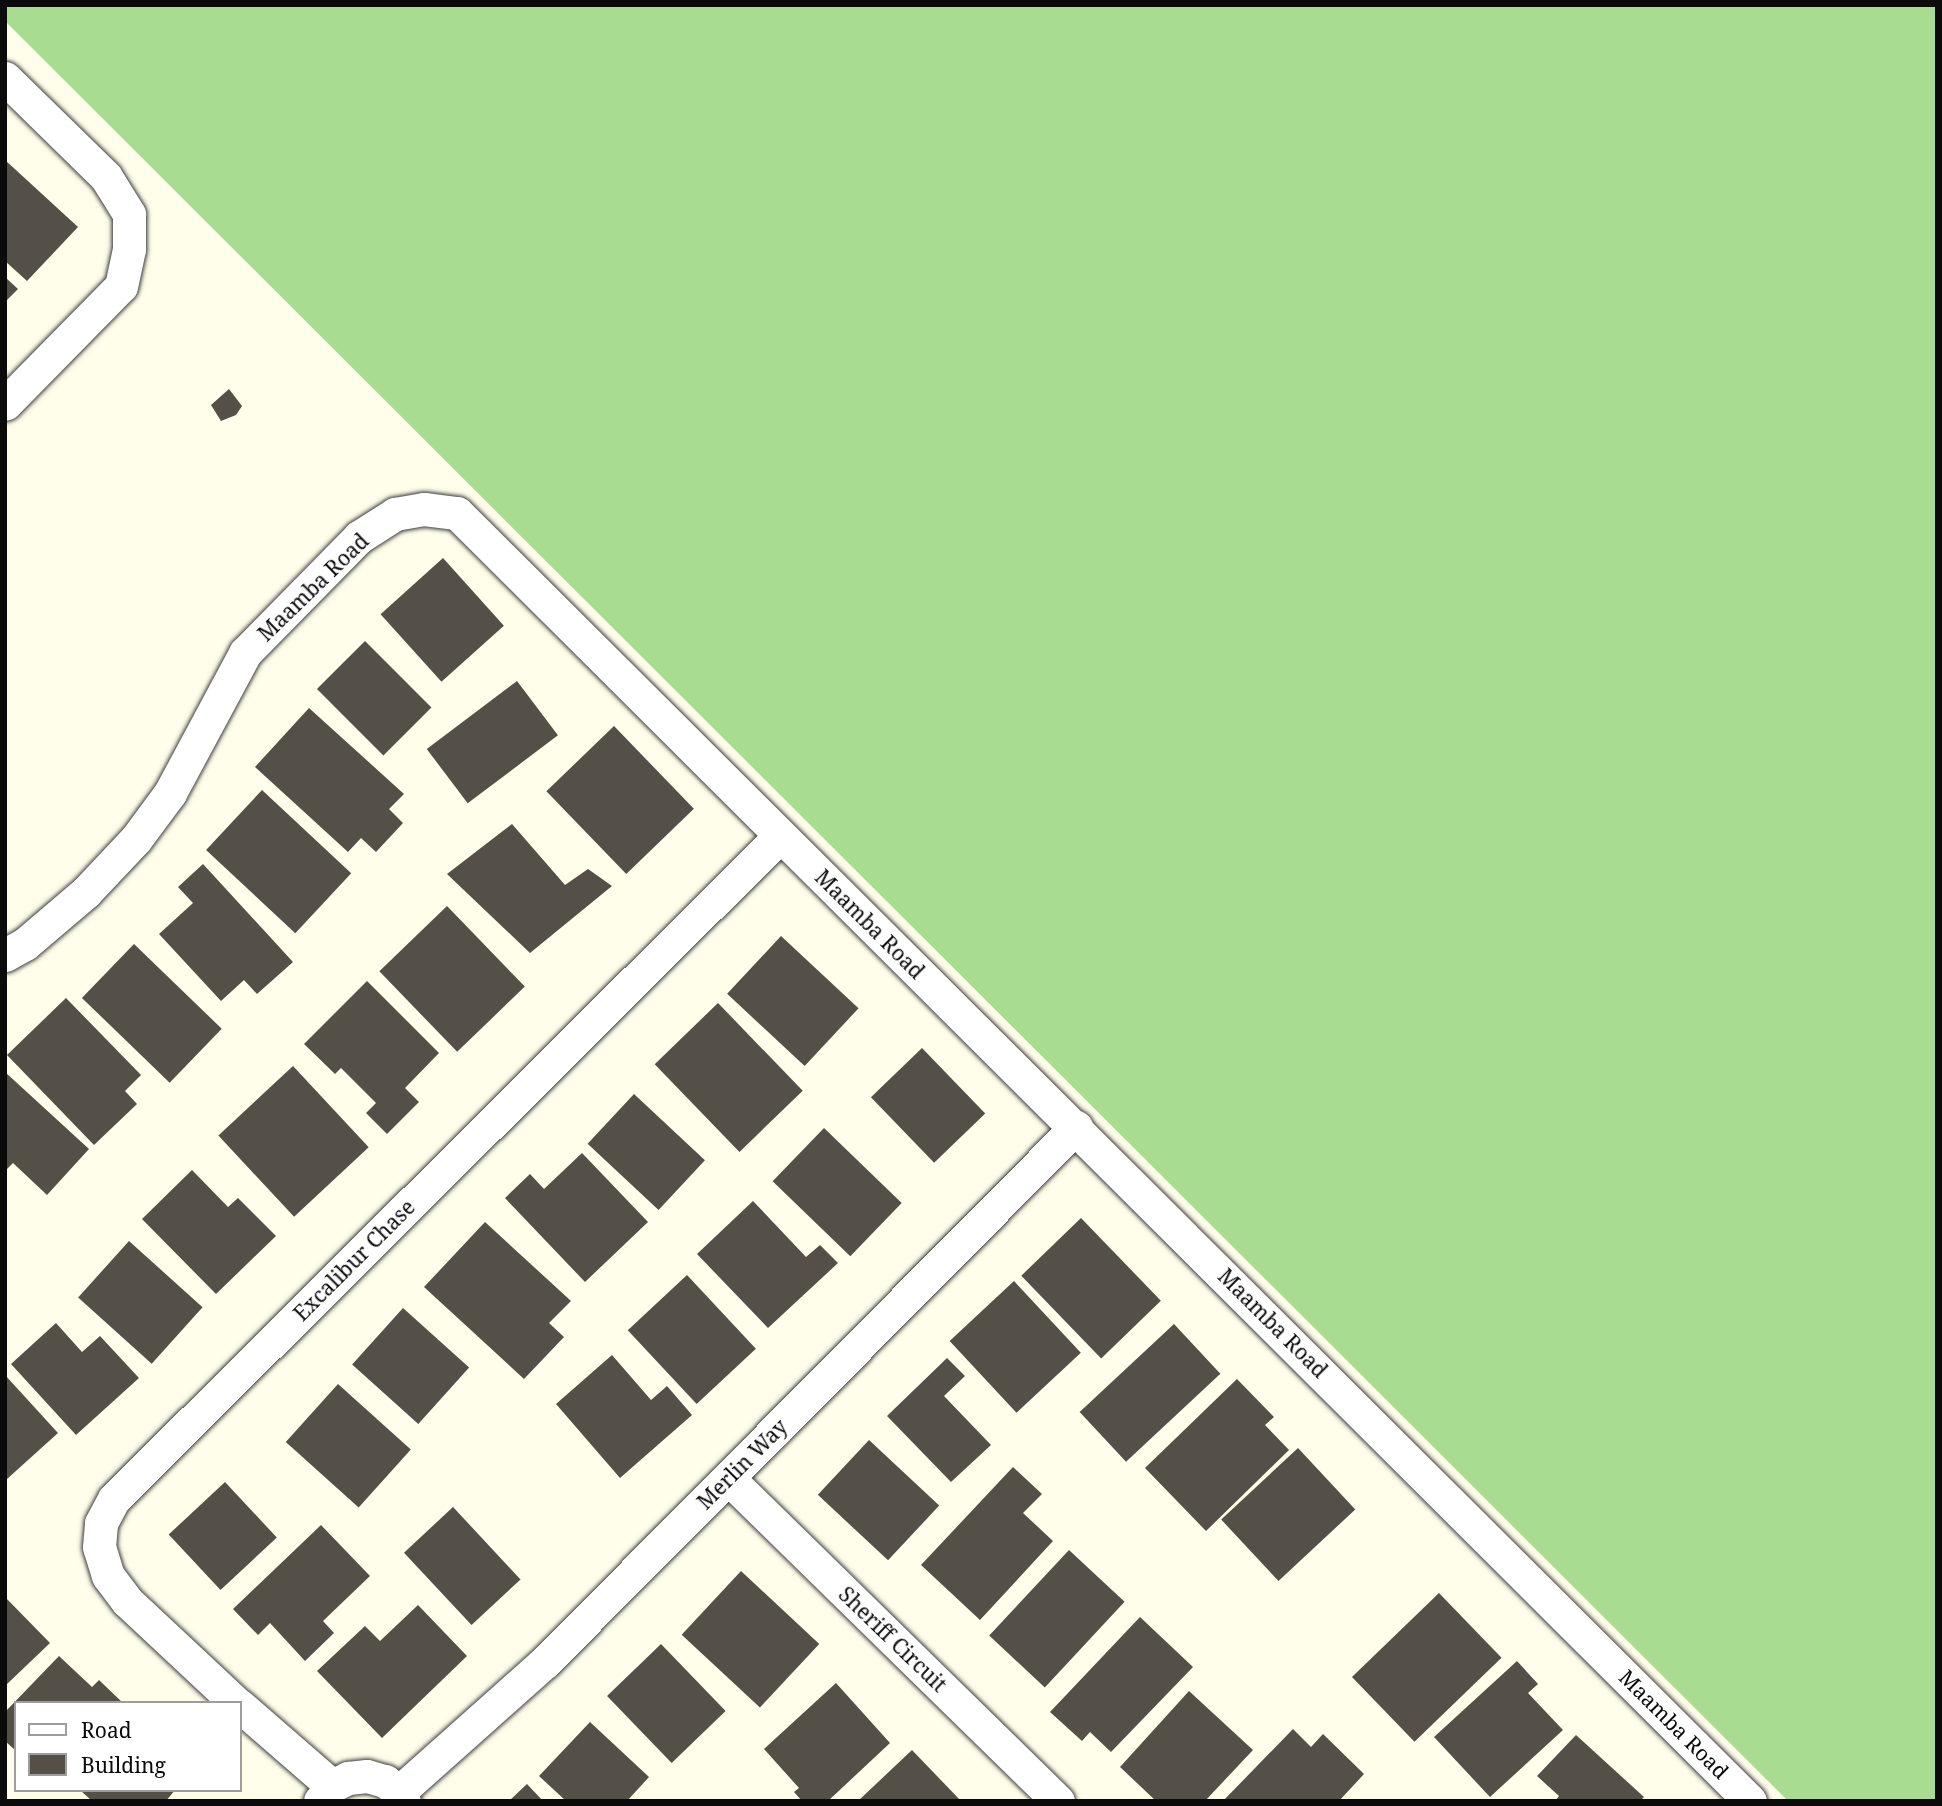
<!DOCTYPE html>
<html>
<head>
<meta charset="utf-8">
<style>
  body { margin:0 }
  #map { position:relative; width:1942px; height:1806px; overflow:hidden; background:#fffeea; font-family:"Noto Serif",serif }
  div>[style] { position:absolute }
  .forest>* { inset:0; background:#a7dc91 }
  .building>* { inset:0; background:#544f47; transform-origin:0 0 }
  .roads { filter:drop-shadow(0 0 2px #3e3e3e) drop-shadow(0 0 2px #3e3e3e) }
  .minor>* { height:33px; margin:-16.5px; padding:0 16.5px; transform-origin:16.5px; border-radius:16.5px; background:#fff }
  span { translate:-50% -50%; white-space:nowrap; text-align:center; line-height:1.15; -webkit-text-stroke:7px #fff; paint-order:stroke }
  .street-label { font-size:21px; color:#0b0b0b }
  .frame { position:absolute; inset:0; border:7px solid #0b0b0b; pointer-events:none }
  .legend { position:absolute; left:14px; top:1701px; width:228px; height:91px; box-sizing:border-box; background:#fff; border:2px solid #9d9d9d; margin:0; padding:9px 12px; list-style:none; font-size:21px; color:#0b0b0b }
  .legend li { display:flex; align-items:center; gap:14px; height:35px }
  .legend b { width:35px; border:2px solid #9d9d9d }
</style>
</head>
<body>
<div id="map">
  <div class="forest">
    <div style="clip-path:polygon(5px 5px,1937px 5px,1937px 1801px,1788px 1801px,5px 21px)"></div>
  </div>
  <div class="building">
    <div style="clip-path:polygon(5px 160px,78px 227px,27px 281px,5px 261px)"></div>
    <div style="clip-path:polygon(5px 277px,18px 289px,5px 302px)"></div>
    <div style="clip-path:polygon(229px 389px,242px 406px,236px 415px,221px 421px,211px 405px)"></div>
    <div style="left:443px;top:558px;width:91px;height:84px;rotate:48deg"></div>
    <div style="left:365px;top:641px;width:94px;height:68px;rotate:45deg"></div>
    <div style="left:517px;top:681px;width:68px;height:113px;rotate:53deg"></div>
    <div style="clip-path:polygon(309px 708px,404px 794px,389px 809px,403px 823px,376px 852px,361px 838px,348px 852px,255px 767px)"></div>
    <div style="left:614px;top:726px;width:115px;height:94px;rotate:46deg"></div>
    <div style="left:262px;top:790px;width:122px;height:82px;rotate:43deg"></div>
    <div style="clip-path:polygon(512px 824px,565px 885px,588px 869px,612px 886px,530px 953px,447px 874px)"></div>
    <div style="clip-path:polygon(203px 864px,293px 962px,257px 994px,244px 980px,221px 1001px,159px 934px,193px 903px,178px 887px)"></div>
    <div style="left:447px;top:906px;width:112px;height:94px;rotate:46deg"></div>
    <div style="left:781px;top:936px;width:106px;height:79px;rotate:43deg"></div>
    <div style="left:134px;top:944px;width:122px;height:75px;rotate:44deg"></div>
    <div style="clip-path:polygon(367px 981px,439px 1053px,405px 1088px,419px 1102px,387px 1134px,366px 1113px,376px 1103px,341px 1068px,335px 1074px,304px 1044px)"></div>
    <div style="clip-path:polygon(66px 998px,141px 1075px,125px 1091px,137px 1104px,94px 1145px,7px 1055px)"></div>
    <div style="left:718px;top:1003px;width:122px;height:88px;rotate:46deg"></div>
    <div style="left:922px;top:1048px;width:91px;height:71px;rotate:46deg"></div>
    <div style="left:293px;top:1066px;width:111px;height:102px;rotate:47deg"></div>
    <div style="clip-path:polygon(5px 1072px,89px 1149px,47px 1195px,13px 1163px,5px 1171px)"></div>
    <div style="left:634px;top:1094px;width:97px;height:68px;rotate:43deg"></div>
    <div style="left:824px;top:1128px;width:108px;height:74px;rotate:44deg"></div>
    <div style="clip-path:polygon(582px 1153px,648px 1222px,585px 1282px,505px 1198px,530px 1174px,544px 1189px)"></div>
    <div style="clip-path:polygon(192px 1170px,228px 1207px,238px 1198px,276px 1236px,216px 1294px,142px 1219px)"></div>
    <div style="clip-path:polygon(753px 1201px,806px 1257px,820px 1245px,838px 1263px,768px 1328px,697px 1254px)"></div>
    <div style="left:1081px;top:1218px;width:115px;height:83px;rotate:46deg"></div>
    <div style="clip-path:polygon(485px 1222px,571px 1301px,549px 1323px,564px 1337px,524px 1379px,424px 1287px)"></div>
    <div style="left:129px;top:1241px;width:99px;height:76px;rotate:42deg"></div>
    <div style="left:687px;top:1275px;width:101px;height:81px;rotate:47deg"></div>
    <div style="left:1014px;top:1281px;width:98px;height:88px;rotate:47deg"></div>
    <div style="left:403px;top:1308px;width:89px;height:76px;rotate:42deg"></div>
    <div style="clip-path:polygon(56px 1323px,82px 1352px,100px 1336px,139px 1378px,76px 1435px,11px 1364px)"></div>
    <div style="left:1174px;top:1324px;width:68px;height:129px;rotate:47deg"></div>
    <div style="clip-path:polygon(612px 1355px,651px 1400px,667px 1386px,692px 1415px,620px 1478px,556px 1404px)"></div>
    <div style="clip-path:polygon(947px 1358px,965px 1376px,944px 1396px,991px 1445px,951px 1482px,887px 1416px)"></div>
    <div style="clip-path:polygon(5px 1375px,58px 1433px,7px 1479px,5px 1477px)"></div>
    <div style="clip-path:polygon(1237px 1379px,1274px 1417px,1265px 1425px,1289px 1450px,1206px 1531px,1145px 1468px)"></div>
    <div style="left:338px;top:1384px;width:98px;height:78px;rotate:42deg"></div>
    <div style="left:869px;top:1440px;width:96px;height:75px;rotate:43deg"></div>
    <div style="left:1298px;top:1448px;width:84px;height:105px;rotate:47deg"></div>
    <div style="clip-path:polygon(1013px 1467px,1042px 1494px,1023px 1513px,1053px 1541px,980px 1620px,921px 1565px)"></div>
    <div style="left:225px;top:1482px;width:76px;height:77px;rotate:47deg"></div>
    <div style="left:453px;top:1507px;width:99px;height:67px;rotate:47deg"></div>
    <div style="clip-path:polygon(321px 1525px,370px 1576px,323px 1621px,334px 1633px,305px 1661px,270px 1623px,258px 1635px,233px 1609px)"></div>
    <div style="left:1069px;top:1550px;width:76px;height:117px;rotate:43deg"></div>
    <div style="left:741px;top:1571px;width:107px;height:87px;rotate:43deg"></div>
    <div style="left:1439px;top:1593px;width:90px;height:121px;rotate:46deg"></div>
    <div style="clip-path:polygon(5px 1597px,50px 1643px,5px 1686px)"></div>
    <div style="clip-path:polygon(418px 1605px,467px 1656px,382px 1738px,317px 1671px,365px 1626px,380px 1641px)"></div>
    <div style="clip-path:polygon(1140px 1617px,1193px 1667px,1111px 1752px,1090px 1732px,1082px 1741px,1050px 1712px)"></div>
    <div style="left:661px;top:1644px;width:93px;height:75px;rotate:46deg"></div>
    <div style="clip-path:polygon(59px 1656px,92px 1687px,99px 1680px,123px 1703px,16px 1703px,16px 1751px,5px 1741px,5px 1712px)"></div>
    <div style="clip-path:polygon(1517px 1661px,1538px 1684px,1528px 1693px,1563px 1730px,1490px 1797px,1434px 1737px)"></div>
    <div style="clip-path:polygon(836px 1683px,890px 1743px,828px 1801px,802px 1801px,794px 1792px,799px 1788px,764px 1749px)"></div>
    <div style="clip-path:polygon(1189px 1691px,1253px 1750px,1205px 1801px,1156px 1801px,1120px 1767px)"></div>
    <div style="clip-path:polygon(590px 1722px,649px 1777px,627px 1801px,566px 1801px,539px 1776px)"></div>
    <div style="clip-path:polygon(1293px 1729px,1311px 1747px,1323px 1734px,1364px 1774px,1339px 1801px,1223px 1801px)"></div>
    <div style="clip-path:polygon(1576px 1735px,1644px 1797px,1640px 1801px,1555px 1801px,1559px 1796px,1537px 1776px)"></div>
    <div style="clip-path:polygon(912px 1750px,961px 1801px,858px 1801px)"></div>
    <div style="clip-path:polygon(527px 1784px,543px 1801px,509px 1801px)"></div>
    <div style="clip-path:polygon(80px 1790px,175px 1790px,166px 1801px,92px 1801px)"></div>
  </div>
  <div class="roads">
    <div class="minor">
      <div style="left:5px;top:78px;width:141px;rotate:44.4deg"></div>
      <div style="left:106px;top:177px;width:44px;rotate:58.1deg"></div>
      <div style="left:129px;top:214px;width:35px;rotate:90deg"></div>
      <div style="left:129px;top:249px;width:38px;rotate:102deg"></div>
      <div style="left:121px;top:286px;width:165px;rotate:134.5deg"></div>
      <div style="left:5px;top:955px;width:23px;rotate:-29deg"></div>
      <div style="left:25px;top:944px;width:80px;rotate:-40.4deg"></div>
      <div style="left:86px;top:892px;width:73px;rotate:-46.7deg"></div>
      <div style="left:136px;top:839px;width:57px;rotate:-53.5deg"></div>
      <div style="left:170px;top:793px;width:159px;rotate:-61.8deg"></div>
      <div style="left:245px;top:653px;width:163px;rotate:-45.5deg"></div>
      <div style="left:359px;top:537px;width:43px;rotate:-32.6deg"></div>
      <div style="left:395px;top:514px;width:29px;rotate:-10deg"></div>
      <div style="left:424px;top:509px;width:33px;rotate:7deg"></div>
      <div style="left:457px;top:513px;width:1825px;rotate:44.89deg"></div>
      <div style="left:728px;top:1478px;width:462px;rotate:44.4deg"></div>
      <div style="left:236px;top:1703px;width:149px;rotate:-136.9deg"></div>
      <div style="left:127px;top:1601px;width:31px;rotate:-127deg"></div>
      <div style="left:108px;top:1576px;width:30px;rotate:-107deg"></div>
      <div style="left:99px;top:1547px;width:24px;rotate:-85deg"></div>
      <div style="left:101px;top:1523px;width:27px;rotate:-62deg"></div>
      <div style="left:114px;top:1499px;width:940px;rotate:-44.87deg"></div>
      <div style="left:240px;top:1706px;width:122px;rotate:41deg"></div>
      <div style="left:399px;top:1792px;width:195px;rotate:-41.7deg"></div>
      <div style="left:545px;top:1662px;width:754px;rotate:-45.21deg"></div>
      <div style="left:320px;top:1801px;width:19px;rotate:-51deg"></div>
      <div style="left:332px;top:1786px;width:18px;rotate:-27deg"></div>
      <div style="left:348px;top:1778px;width:19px;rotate:-6deg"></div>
      <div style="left:367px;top:1776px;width:19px;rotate:16deg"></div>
      <div style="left:385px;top:1781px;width:18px;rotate:38deg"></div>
      <div style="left:399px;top:1792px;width:10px;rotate:61deg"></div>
    </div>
  </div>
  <div class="street-label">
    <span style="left:313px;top:587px;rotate:-44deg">Maamba Road</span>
    <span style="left:870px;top:924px;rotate:45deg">Maamba Road</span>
    <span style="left:354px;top:1260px;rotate:-45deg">Excalibur Chase</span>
    <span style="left:1273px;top:1323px;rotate:45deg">Maamba Road</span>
    <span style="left:742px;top:1464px;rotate:-45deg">Merlin Way</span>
    <span style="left:893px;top:1639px;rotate:44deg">Sheriff Circuit</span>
    <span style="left:1674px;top:1724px;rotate:45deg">Maamba Road</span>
  </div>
  <div class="frame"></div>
  <ul class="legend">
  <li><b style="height:9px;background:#fff"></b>Road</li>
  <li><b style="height:19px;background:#544f47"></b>Building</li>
  </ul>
</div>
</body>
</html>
